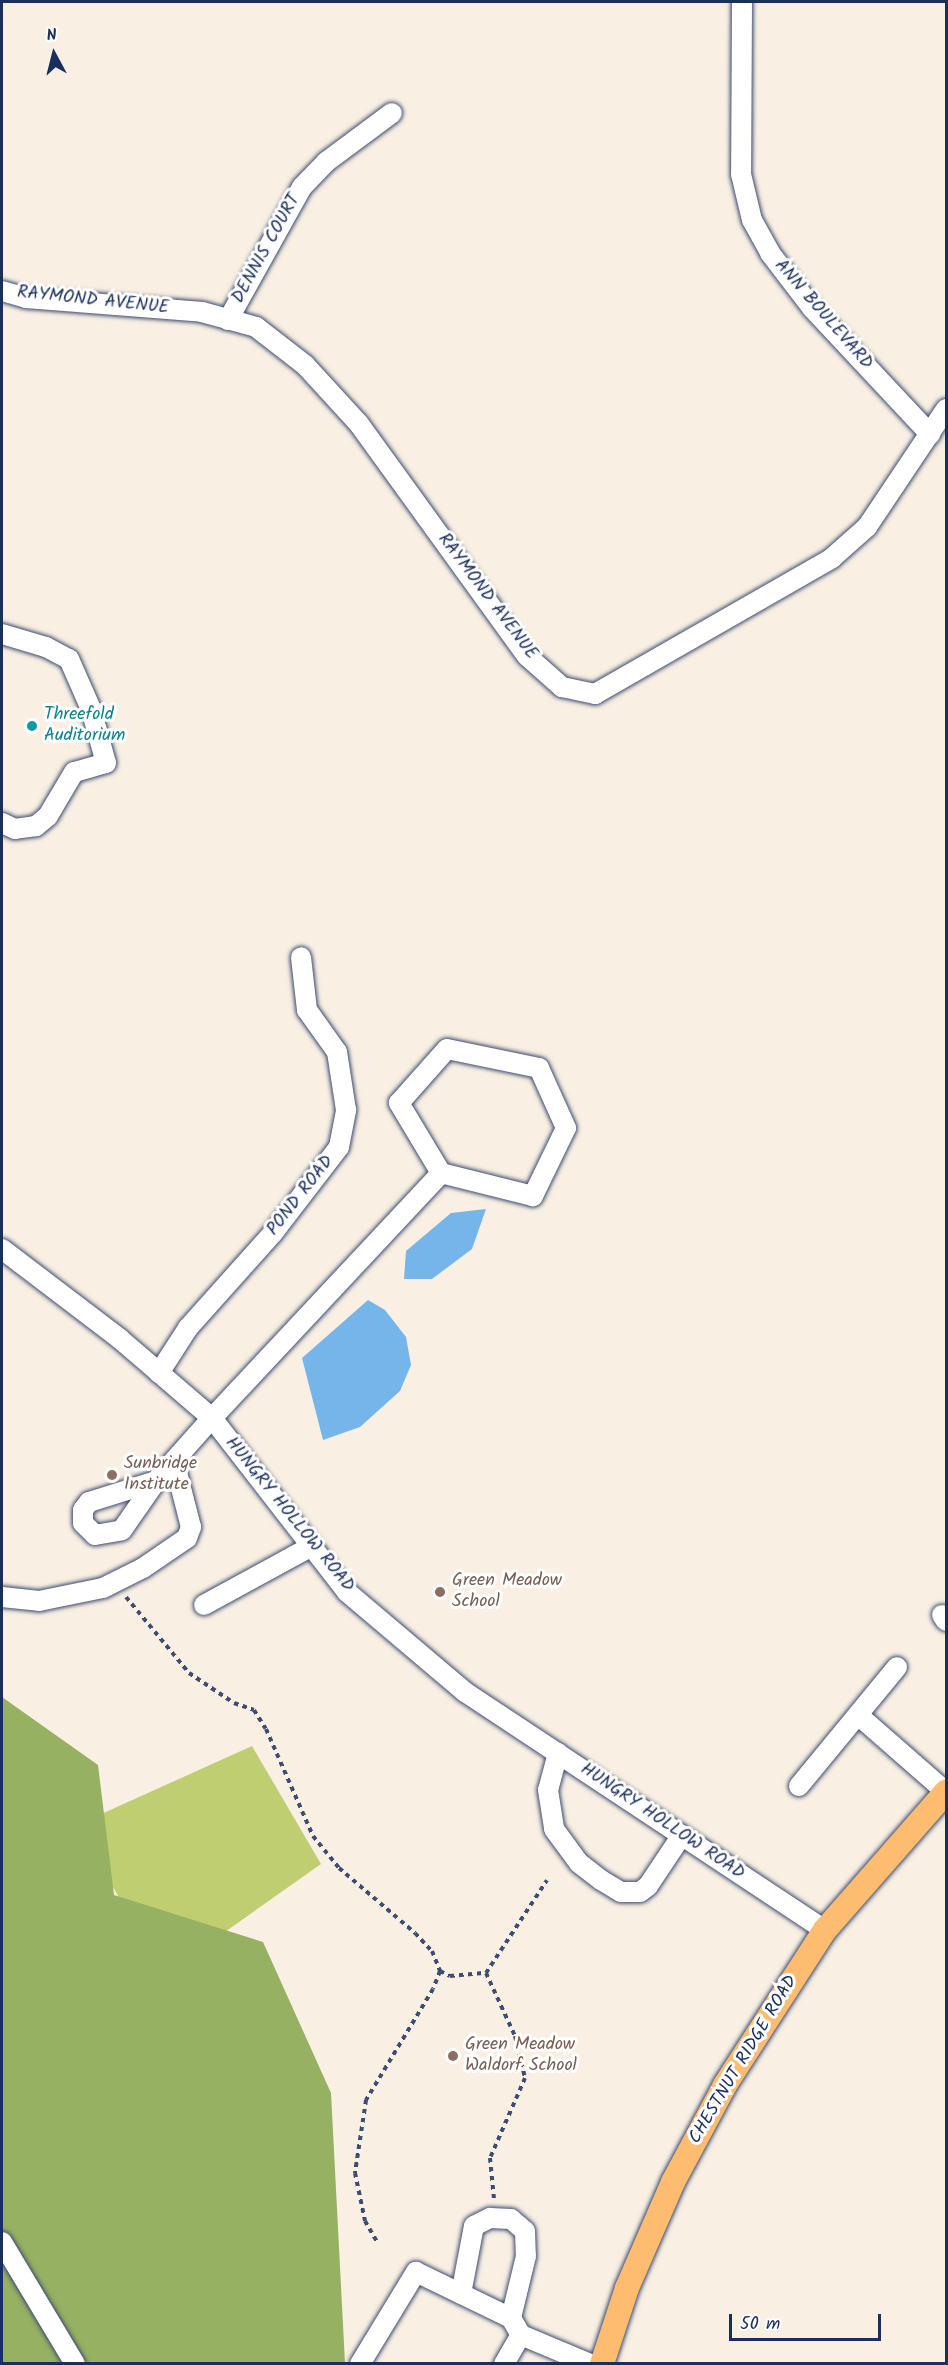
<!DOCTYPE html>
<html>
<head>
<meta charset="utf-8">
<style>
  body { margin:0 }
  #map { position:relative; width:948px; height:2365px; overflow:hidden; background:#f9f0e3; font-family:Kalam,sans-serif }
  div>[style] { position:absolute }
  .green>* { inset:0; background:#bece70 }
  .forest>* { inset:0; background:#96b162 }
  .water>* { inset:0; background:#75b5e9 }
  .path>* { height:4px; margin-top:-2px; transform-origin:0; background:repeating-linear-gradient(90deg,#3c4c72 0 4.5px,transparent 0 9px) }
  .roads { filter:drop-shadow(0 0 2px #3c4c72) drop-shadow(0 0 2px #3c4c72) }
  .minor>* { height:20px; margin:-10px; padding:0 10px; transform-origin:10px; border-radius:10px; background:#fff }
  .major>* { height:24px; margin:-12px; padding:0 12px; transform-origin:12px; border-radius:12px; background:#fdbc70 }
  .dots>* { width:16px; height:16px; translate:-50% -50%; box-sizing:border-box; border:3px solid #fff; border-radius:50% }
  span { translate:-50% -50%; white-space:nowrap; text-align:center; line-height:1.15; -webkit-text-stroke:6px #fff; paint-order:stroke }
  .street-label { font-size:18px; color:#1b2f5e }
  .culture-label { font-size:18px; color:#0d838f }
  .left { translate:0 -50%; text-align:left }
  .education-label { font-size:18px; color:#785e54 }
  .frame { position:absolute; inset:0; border:3px solid #1b2f5e; pointer-events:none }
  .north { position:absolute; left:24px; top:24px; width:60px; height:60px; -webkit-text-stroke:4px #fff; paint-order:stroke; rotate:353deg; font-size:16px; font-weight:700; line-height:24px; text-align:center; color:#1b2f5e }
  .north::after { content:''; display:block; margin:auto; width:21px; height:27px; background:#1b2f5e; clip-path:polygon(50% 0,100% 100%,50% 72%,0 100%) }
  .scale { position:absolute; left:729px; top:2314px; width:152px; height:27px; box-sizing:border-box; border:3px solid #1b2f5e; border-top:0; padding-left:8px; font-size:18px; line-height:21px; white-space:nowrap; color:#1b2f5e; -webkit-text-stroke:4px #fff; paint-order:stroke }
</style>
</head>
<body>
<div id="map">
  <div class="green">
    <div style="clip-path:polygon(252px 1746px,321px 1864px,164px 1975px,77px 1825px)"></div>
  </div>
  <div class="forest">
    <div style="clip-path:polygon(2px 1697px,98px 1765px,114px 1895px,263px 1942px,331px 2093px,345px 2363px,2px 2363px)"></div>
  </div>
  <div class="water">
    <div style="clip-path:polygon(486px 1209px,472px 1249px,432px 1279px,404px 1279px,406px 1251px,451px 1213px)"></div>
    <div style="clip-path:polygon(368px 1300px,385px 1310px,406px 1337px,411px 1365px,400px 1391px,360px 1427px,323px 1440px,302px 1358px)"></div>
  </div>
  <div class="path">
    <div style="left:126px;top:1597px;width:99px;rotate:50.3deg"></div>
    <div style="left:189px;top:1673px;width:54px;rotate:33.7deg"></div>
    <div style="left:234px;top:1703px;width:21px;rotate:19deg"></div>
    <div style="left:254px;top:1710px;width:22px;rotate:58deg"></div>
    <div style="left:266px;top:1729px;width:117px;rotate:66.3deg"></div>
    <div style="left:313px;top:1836px;width:41px;rotate:50.9deg"></div>
    <div style="left:339px;top:1868px;width:100px;rotate:40.5deg"></div>
    <div style="left:415px;top:1933px;width:25px;rotate:47deg"></div>
    <div style="left:432px;top:1951px;width:22px;rotate:68deg"></div>
    <div style="left:440px;top:1971px;width:19px;rotate:111deg"></div>
    <div style="left:433px;top:1989px;width:130px;rotate:121.1deg"></div>
    <div style="left:366px;top:2100px;width:74px;rotate:98.6deg"></div>
    <div style="left:355px;top:2173px;width:49px;rotate:78.2deg"></div>
    <div style="left:365px;top:2221px;width:24px;rotate:60deg"></div>
    <div style="left:440px;top:1971px;width:11px;rotate:27deg"></div>
    <div style="left:450px;top:1976px;width:36px;rotate:-5deg"></div>
    <div style="left:486px;top:1973px;width:111px;rotate:-56.7deg"></div>
    <div style="left:486px;top:1973px;width:69px;rotate:65.3deg"></div>
    <div style="left:515px;top:2036px;width:43px;rotate:76.6deg"></div>
    <div style="left:525px;top:2078px;width:87px;rotate:113.6deg"></div>
    <div style="left:490px;top:2158px;width:41px;rotate:84.4deg"></div>
  </div>
  <div class="roads">
    <div class="minor">
      <div style="left:742px;top:2px;width:172px;rotate:90.3deg"></div>
      <div style="left:741px;top:174px;width:47px;rotate:76.6deg"></div>
      <div style="left:752px;top:220px;width:38px;rotate:61deg"></div>
      <div style="left:770px;top:253px;width:69px;rotate:52.6deg"></div>
      <div style="left:812px;top:308px;width:173px;rotate:46.9deg"></div>
      <div style="left:2px;top:291px;width:25px;rotate:16deg"></div>
      <div style="left:26px;top:298px;width:177px;rotate:4.5deg"></div>
      <div style="left:202px;top:312px;width:56px;rotate:15.5deg"></div>
      <div style="left:256px;top:327px;width:62px;rotate:37.8deg"></div>
      <div style="left:305px;top:365px;width:80px;rotate:47.5deg"></div>
      <div style="left:359px;top:424px;width:286px;rotate:54.1deg"></div>
      <div style="left:527px;top:656px;width:47px;rotate:41.5deg"></div>
      <div style="left:562px;top:687px;width:34px;rotate:12deg"></div>
      <div style="left:595px;top:694px;width:273px;rotate:-29.8deg"></div>
      <div style="left:832px;top:558px;width:47px;rotate:-41.5deg"></div>
      <div style="left:867px;top:527px;width:142px;rotate:-56.2deg"></div>
      <div style="left:228px;top:320px;width:152px;rotate:-60.9deg"></div>
      <div style="left:302px;top:187px;width:35px;rotate:-46deg"></div>
      <div style="left:326px;top:162px;width:82px;rotate:-36.6deg"></div>
      <div style="left:2px;top:634px;width:46px;rotate:16.5deg"></div>
      <div style="left:46px;top:647px;width:26px;rotate:28deg"></div>
      <div style="left:69px;top:659px;width:55px;rotate:66.3deg"></div>
      <div style="left:91px;top:709px;width:56px;rotate:74.5deg"></div>
      <div style="left:106px;top:763px;width:33px;rotate:164deg"></div>
      <div style="left:74px;top:772px;width:51px;rotate:120.6deg"></div>
      <div style="left:48px;top:816px;width:16px;rotate:140deg"></div>
      <div style="left:36px;top:826px;width:21px;rotate:172deg"></div>
      <div style="left:15px;top:829px;width:14px;rotate:-155deg"></div>
      <div style="left:447px;top:1049px;width:94px;rotate:11.7deg"></div>
      <div style="left:539px;top:1068px;width:66px;rotate:65.8deg"></div>
      <div style="left:566px;top:1128px;width:76px;rotate:115.9deg"></div>
      <div style="left:533px;top:1196px;width:95px;rotate:-166deg"></div>
      <div style="left:441px;top:1173px;width:82px;rotate:-121deg"></div>
      <div style="left:399px;top:1103px;width:72px;rotate:-48.4deg"></div>
      <div style="left:2px;top:1249px;width:148px;rotate:37.3deg"></div>
      <div style="left:120px;top:1339px;width:121px;rotate:40.7deg"></div>
      <div style="left:212px;top:1418px;width:220px;rotate:52.2deg"></div>
      <div style="left:347px;top:1592px;width:155px;rotate:40.3deg"></div>
      <div style="left:465px;top:1692px;width:432px;rotate:33.5deg"></div>
      <div style="left:159px;top:1373px;width:54px;rotate:-57.2deg"></div>
      <div style="left:188px;top:1328px;width:127px;rotate:-48.2deg"></div>
      <div style="left:273px;top:1233px;width:108px;rotate:-52.5deg"></div>
      <div style="left:339px;top:1147px;width:38px;rotate:-79deg"></div>
      <div style="left:346px;top:1110px;width:59px;rotate:-98.8deg"></div>
      <div style="left:337px;top:1052px;width:52px;rotate:-125.5deg"></div>
      <div style="left:307px;top:1010px;width:53px;rotate:-96.5deg"></div>
      <div style="left:156px;top:1481px;width:70px;rotate:162.6deg"></div>
      <div style="left:89px;top:1502px;width:10px;rotate:127deg"></div>
      <div style="left:83px;top:1510px;width:13px;rotate:90deg"></div>
      <div style="left:83px;top:1523px;width:17px;rotate:45deg"></div>
      <div style="left:95px;top:1535px;width:27px;rotate:-10deg"></div>
      <div style="left:122px;top:1530px;width:60px;rotate:-55.2deg"></div>
      <div style="left:156px;top:1481px;width:84px;rotate:-48.4deg"></div>
      <div style="left:212px;top:1418px;width:335px;rotate:-46.9deg"></div>
      <div style="left:2px;top:1597px;width:37px;rotate:6deg"></div>
      <div style="left:39px;top:1601px;width:65px;rotate:-11.5deg"></div>
      <div style="left:103px;top:1588px;width:45px;rotate:-26.6deg"></div>
      <div style="left:143px;top:1568px;width:53px;rotate:-34.3deg"></div>
      <div style="left:187px;top:1538px;width:12px;rotate:-70deg"></div>
      <div style="left:191px;top:1527px;width:68px;rotate:-104.4deg"></div>
      <div style="left:204px;top:1605px;width:123px;rotate:-28.6deg"></div>
      <div style="left:942px;top:1615px;width:7px;rotate:56deg"></div>
      <div style="left:858px;top:1715px;width:117px;rotate:41.2deg"></div>
      <div style="left:558px;top:1753px;width:38px;rotate:105deg"></div>
      <div style="left:548px;top:1790px;width:39px;rotate:81deg"></div>
      <div style="left:554px;top:1829px;width:42px;rotate:53.7deg"></div>
      <div style="left:579px;top:1863px;width:28px;rotate:38deg"></div>
      <div style="left:601px;top:1880px;width:23px;rotate:31deg"></div>
      <div style="left:621px;top:1892px;width:19px"></div>
      <div style="left:640px;top:1892px;width:10px;rotate:-37deg"></div>
      <div style="left:648px;top:1886px;width:61px;rotate:-56.3deg"></div>
      <div style="left:799px;top:1786px;width:154px;rotate:-50.5deg"></div>
      <div style="left:2px;top:2242px;width:142px;rotate:59.1deg"></div>
      <div style="left:461px;top:2294px;width:69px;rotate:-79.2deg"></div>
      <div style="left:474px;top:2226px;width:18px;rotate:-27deg"></div>
      <div style="left:490px;top:2218px;width:21px;rotate:3deg"></div>
      <div style="left:511px;top:2219px;width:18px;rotate:41deg"></div>
      <div style="left:525px;top:2231px;width:25px;rotate:88deg"></div>
      <div style="left:526px;top:2256px;width:64px;rotate:103.6deg"></div>
      <div style="left:360px;top:2364px;width:108px;rotate:-58.7deg"></div>
      <div style="left:416px;top:2272px;width:106px;rotate:25.8deg"></div>
      <div style="left:511px;top:2318px;width:20px;rotate:60deg"></div>
      <div style="left:521px;top:2335px;width:75px;rotate:22.8deg"></div>
      <div style="left:504px;top:2364px;width:34px;rotate:-60deg"></div>
    </div>
    <div class="major">
      <div style="left:602px;top:2364px;width:80px;rotate:-71.8deg"></div>
      <div style="left:627px;top:2288px;width:116px;rotate:-66.5deg"></div>
      <div style="left:673px;top:2182px;width:110px;rotate:-61.8deg"></div>
      <div style="left:725px;top:2085px;width:184px;rotate:-57.2deg"></div>
      <div style="left:825px;top:1930px;width:184px;rotate:-48.8deg"></div>
    </div>
  </div>
  <div class="dots">
    <div style="left:32px;top:726px;background:#0f9aa8"></div>
    <div style="left:112px;top:1475px;background:#8d6e63"></div>
    <div style="left:440px;top:1592px;background:#8d6e63"></div>
    <div style="left:453px;top:2056px;background:#8d6e63"></div>
  </div>
  <div class="street-label">
    <span style="left:267px;top:249px;rotate:-61deg">DENNIS COURT</span>
    <span style="left:93px;top:301px;rotate:6deg">RAYMOND AVENUE</span>
    <span style="left:823px;top:315px;rotate:49deg">ANN BOULEVARD</span>
    <span style="left:487px;top:597px;rotate:53deg">RAYMOND AVENUE</span>
    <span style="left:301px;top:1196px;rotate:-52deg">POND ROAD</span>
    <span style="left:289px;top:1515px;rotate:51deg">HUNGRY HOLLOW ROAD</span>
    <span style="left:662px;top:1822px;rotate:34deg">HUNGRY HOLLOW ROAD</span>
    <span style="left:744px;top:2060px;rotate:-59deg">CHESTNUT RIDGE ROAD</span>
  </div>
  <div class="culture-label">
    <span class="left" style="left:44px;top:726px">Threefold<br>Auditorium</span>
  </div>
  <div class="education-label">
    <span class="left" style="left:124px;top:1475px">Sunbridge<br>Institute</span>
    <span class="left" style="left:452px;top:1592px">Green Meadow<br>School</span>
    <span class="left" style="left:465px;top:2056px">Green Meadow<br>Waldorf School</span>
  </div>
  <div class="frame"></div>
  <div class="north">N</div>
  <div class="scale">50 m</div>
</div>
</body>
</html>
